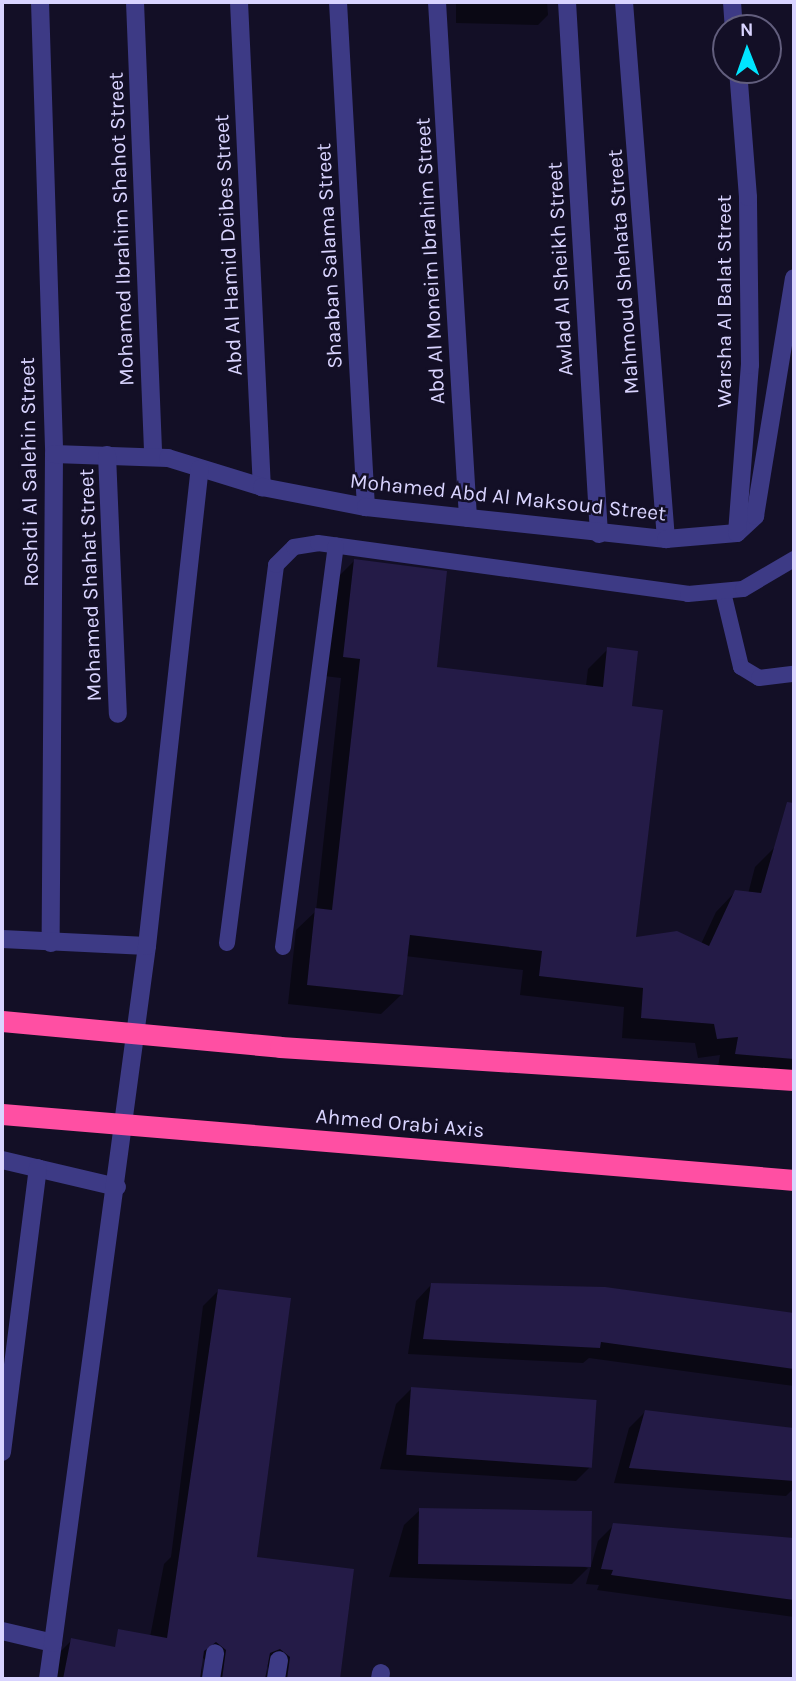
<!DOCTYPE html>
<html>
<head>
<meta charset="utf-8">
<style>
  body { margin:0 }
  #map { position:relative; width:796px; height:1681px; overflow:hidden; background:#130f26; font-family:Karla,sans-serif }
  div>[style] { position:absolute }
  .shadow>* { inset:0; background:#0007 }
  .building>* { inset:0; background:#241b47; transform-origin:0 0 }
  .lane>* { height:16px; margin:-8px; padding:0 8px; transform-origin:8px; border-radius:8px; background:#3d3a85 }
  .street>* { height:18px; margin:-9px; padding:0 9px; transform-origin:9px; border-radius:9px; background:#3d3a85 }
  .highway>* { height:21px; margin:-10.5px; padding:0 10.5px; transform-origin:10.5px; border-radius:10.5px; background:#ff4fa3 }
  span { translate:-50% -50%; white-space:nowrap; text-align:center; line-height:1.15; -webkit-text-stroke:5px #130f26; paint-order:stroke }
  .street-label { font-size:21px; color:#d9d4ff }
  .frame { position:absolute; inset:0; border:4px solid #d9d4ff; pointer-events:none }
  .north { position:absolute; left:712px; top:14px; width:70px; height:70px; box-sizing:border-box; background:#130f26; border:2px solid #625e7d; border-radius:50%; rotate:359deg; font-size:19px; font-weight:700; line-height:28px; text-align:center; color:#d9d4ff }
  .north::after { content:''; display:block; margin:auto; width:24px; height:32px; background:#00e5ff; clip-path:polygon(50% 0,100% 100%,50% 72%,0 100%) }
</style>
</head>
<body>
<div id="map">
  <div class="shadow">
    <div style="clip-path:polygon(456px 2px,547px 2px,548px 15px,538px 25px,456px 23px)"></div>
    <div style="clip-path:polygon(355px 560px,435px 669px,586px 686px,588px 669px,608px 649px,630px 708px,634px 939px,701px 944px,716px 912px,735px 892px,748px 894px,755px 867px,775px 847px,794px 847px,794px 1080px,717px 1073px,720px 1055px,698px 1058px,695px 1043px,622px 1038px,624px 1007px,520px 995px,523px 970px,405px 956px,401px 995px,381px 1014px,288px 1004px,296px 930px,316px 911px,341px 678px,324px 676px,335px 580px)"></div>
    <div style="clip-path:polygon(431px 1285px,605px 1289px,794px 1314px,794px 1386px,589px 1358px,583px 1363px,408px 1354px,416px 1301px)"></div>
    <div style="clip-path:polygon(218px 1291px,255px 1559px,352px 1571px,338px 1679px,275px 1679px,266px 1664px,267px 1679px,210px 1679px,211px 1665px,202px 1657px,202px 1679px,142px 1679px,164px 1564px,171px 1557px,203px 1306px)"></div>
    <div style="clip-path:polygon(412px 1388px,592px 1465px,576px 1481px,380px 1469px,396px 1404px)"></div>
    <div style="clip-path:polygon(645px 1412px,794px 1430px,794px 1488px,786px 1496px,614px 1483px,629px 1428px)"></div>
    <div style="clip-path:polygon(420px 1510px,588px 1568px,572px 1584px,389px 1577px,404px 1525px)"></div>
    <div style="clip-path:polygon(614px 1525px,794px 1539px,794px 1617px,597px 1590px,599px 1585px,586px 1584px,598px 1541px)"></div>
    <div style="clip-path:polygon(72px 1640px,127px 1651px,122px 1679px,52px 1679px,56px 1656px)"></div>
  </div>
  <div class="building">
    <div style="clip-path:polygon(354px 559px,447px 571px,437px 667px,603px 687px,607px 647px,638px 651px,632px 706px,663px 710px,636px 937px,677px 931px,709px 946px,735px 890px,761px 893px,787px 802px,794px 803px,794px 1059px,735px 1054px,738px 1037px,717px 1039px,714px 1024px,641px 1018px,643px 988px,539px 976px,542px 951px,410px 935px,403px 995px,307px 985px,315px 908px,332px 910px,360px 659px,343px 657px)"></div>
    <div style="clip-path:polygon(431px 1283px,605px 1287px,794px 1313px,794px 1369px,601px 1342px,600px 1348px,423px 1339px)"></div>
    <div style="clip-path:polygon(218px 1289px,291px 1298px,257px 1557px,354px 1569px,340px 1679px,287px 1679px,290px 1657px,280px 1649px,270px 1653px,265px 1679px,222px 1679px,226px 1650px,216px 1642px,204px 1651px,200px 1679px,63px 1679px,71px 1638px,115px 1647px,118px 1629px,167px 1638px)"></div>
    <div style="left:411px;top:1387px;width:186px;height:68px;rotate:4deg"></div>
    <div style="clip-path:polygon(645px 1410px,794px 1428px,794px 1481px,629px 1468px)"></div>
    <div style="left:419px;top:1508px;width:173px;height:56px;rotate:1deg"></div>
    <div style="clip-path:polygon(613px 1523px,794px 1538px,794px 1600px,611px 1575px,613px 1570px,601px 1569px)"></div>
  </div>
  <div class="lane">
    <div style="left:723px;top:592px;width:77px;rotate:76.5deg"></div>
    <div style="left:741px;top:667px;width:21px;rotate:31deg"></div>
    <div style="left:759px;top:678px;width:35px;rotate:-7deg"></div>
    <div style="left:227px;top:943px;width:381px;rotate:-82.6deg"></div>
    <div style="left:276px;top:565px;width:25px;rotate:-45deg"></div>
    <div style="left:294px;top:547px;width:24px;rotate:-9deg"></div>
    <div style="left:318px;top:543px;width:373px;rotate:7.8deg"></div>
    <div style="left:688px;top:594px;width:55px;rotate:-5.2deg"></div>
    <div style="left:743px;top:589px;width:59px;rotate:-30.5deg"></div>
    <div style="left:283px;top:947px;width:405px;rotate:-82.5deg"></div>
  </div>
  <div class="street">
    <div style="left:40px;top:2px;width:452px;rotate:88.2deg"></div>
    <div style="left:54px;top:454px;width:489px;rotate:90.4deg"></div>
    <div style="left:135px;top:2px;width:453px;rotate:87.7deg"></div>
    <div style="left:239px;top:2px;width:486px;rotate:87.3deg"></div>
    <div style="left:338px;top:2px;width:506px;rotate:86.83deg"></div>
    <div style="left:437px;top:2px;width:517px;rotate:86.56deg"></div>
    <div style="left:567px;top:2px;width:533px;rotate:86.56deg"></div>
    <div style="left:624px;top:2px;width:539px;rotate:85.53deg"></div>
    <div style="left:732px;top:2px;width:26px;rotate:86deg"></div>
    <div style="left:54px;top:454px;width:114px;rotate:2deg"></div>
    <div style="left:168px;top:458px;width:98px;rotate:17.1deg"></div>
    <div style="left:262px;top:487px;width:106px;rotate:10.9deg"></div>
    <div style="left:366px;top:507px;width:302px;rotate:6.1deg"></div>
    <div style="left:666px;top:539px;width:71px;rotate:-4.8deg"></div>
    <div style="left:737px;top:533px;width:25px;rotate:-43deg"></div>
    <div style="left:755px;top:516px;width:241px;rotate:-80.7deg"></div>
    <div style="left:107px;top:455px;width:259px;rotate:87.6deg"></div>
    <div style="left:737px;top:533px;width:169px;rotate:-85.6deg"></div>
    <div style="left:750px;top:365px;width:168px;rotate:-90.7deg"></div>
    <div style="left:748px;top:197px;width:127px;rotate:-94.5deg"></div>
    <div style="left:2px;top:939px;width:145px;rotate:2.8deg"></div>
    <div style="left:2px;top:1160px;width:118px;rotate:13.2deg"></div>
    <div style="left:2px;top:1452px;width:286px;rotate:-82.8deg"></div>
    <div style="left:2px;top:1631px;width:52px;rotate:13.2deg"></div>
    <div style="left:53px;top:1643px;width:36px;rotate:98deg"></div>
    <div style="left:53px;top:1643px;width:703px;rotate:-82.32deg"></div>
    <div style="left:147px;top:946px;width:480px;rotate:-83.7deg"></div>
    <div style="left:211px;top:1679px;width:26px;rotate:-81deg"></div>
    <div style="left:276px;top:1679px;width:19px;rotate:-81deg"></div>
    <div style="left:380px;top:1679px;width:6px;rotate:-81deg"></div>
  </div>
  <div class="highway">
    <div style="left:2px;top:1021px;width:279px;rotate:5.3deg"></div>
    <div style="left:280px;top:1047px;width:515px;rotate:3.67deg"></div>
    <div style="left:2px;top:1114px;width:795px;rotate:4.76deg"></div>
  </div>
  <div class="street-label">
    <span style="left:121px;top:229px;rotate:-92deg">Mohamed Ibrahim Shahot Street</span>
    <span style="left:228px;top:245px;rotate:-93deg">Abd Al Hamid Deibes Street</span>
    <span style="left:329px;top:256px;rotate:-93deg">Shaaban Salama Street</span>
    <span style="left:430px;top:261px;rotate:-93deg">Abd Al Moneim Ibrahim Street</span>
    <span style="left:560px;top:269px;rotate:-93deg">Awlad Al Sheikh Street</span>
    <span style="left:623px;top:272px;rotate:-94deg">Mahmoud Shehata Street</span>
    <span style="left:724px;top:301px;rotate:-90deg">Warsha Al Balat Street</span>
    <span style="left:29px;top:472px;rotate:-91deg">Roshdi Al Salehin Street</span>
    <span style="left:508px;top:497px;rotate:6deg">Mohamed Abd Al Maksoud Street</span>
    <span style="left:90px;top:585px;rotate:-92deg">Mohamed Shahat Street</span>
    <span style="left:400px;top:1123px;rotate:5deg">Ahmed Orabi Axis</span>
  </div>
  <div class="frame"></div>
  <div class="north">N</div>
</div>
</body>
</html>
